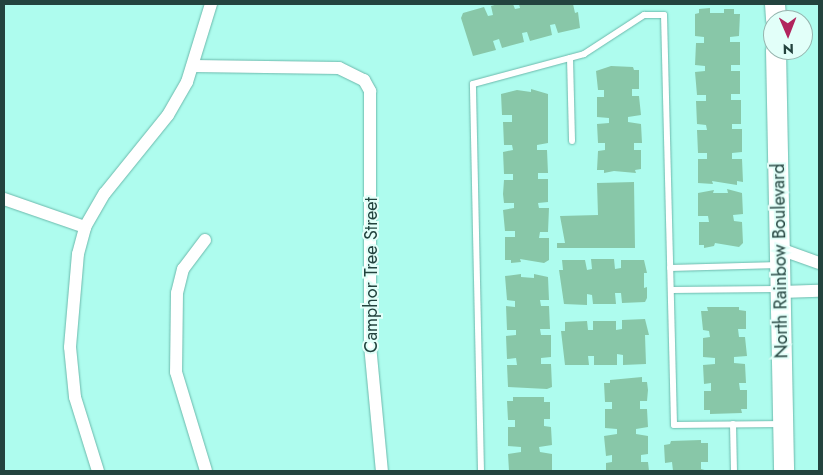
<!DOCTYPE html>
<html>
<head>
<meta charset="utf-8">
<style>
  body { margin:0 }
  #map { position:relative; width:823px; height:475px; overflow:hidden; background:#aefcee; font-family:Jost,sans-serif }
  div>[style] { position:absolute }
  .building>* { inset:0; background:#88c7a8 }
  .roads { filter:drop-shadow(0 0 1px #6cb9ac) drop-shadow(0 0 1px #6cb9ac) }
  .lane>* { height:6px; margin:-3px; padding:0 3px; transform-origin:3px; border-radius:3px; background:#fff }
  .street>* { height:12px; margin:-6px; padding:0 6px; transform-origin:6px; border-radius:6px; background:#fff }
  .primary>* { height:20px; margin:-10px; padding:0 10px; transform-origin:10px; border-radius:10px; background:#fff }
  span { translate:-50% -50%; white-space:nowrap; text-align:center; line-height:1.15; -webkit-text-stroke:4px #e2fff9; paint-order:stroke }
  .street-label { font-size:18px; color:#23433e }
  .frame { position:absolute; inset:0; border:5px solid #23433e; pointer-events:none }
  .north { position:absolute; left:763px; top:10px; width:50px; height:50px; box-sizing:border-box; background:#e2fff9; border:1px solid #96b4ae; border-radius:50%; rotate:179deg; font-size:14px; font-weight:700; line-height:20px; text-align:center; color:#23433e }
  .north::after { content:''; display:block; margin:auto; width:18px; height:22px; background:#b1245d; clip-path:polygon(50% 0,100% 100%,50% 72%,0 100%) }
</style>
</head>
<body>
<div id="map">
  <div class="building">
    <div style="clip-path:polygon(498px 4px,513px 4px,515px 9px,520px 8px,519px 4px,573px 4px,575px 13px,578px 12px,580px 28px,558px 33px,555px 24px,550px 25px,552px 35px,530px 41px,527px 32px,522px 33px,524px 42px,502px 48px,499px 39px,493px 41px,496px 50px,473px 56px,461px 18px,463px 13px,484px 7px,488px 16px,493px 15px,491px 6px)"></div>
    <div style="clip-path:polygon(710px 8px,710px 13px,724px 13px,724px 9px,734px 9px,734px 14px,740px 14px,739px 36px,730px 37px,730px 42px,740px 42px,740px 65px,731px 65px,731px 71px,740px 71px,740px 94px,731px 94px,731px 100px,741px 100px,741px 124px,732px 124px,732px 129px,742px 129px,742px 152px,732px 153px,732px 159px,742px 159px,743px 182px,737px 181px,737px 185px,712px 181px,713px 184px,698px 183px,698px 159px,707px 159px,707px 153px,698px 153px,697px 130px,707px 130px,706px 125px,697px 124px,696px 101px,706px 101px,706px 95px,697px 95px,695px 72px,705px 71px,705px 66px,695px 65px,696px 43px,704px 43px,704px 37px,695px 36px,695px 14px,699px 13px,699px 9px)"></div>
    <div style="clip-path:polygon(633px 67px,634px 70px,639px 70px,639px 89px,632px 89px,632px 96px,639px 96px,641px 115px,628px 117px,628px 122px,641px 124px,642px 143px,634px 143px,634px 150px,641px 150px,641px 169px,635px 170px,636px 173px,614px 171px,604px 173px,604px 170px,597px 170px,598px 151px,605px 150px,605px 143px,598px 143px,597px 124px,609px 123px,609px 118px,597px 117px,597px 97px,604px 97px,604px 90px,598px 90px,596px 71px,611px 66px)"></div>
    <div style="clip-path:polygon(531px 89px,548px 94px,548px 143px,537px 145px,537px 150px,547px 150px,548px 173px,538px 173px,538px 179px,548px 179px,548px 202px,538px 203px,539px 208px,549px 208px,548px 232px,540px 232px,539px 238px,549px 238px,549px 260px,544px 263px,520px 259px,521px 262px,511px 263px,511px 260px,505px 260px,505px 237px,515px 237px,515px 231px,505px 231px,503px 210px,514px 208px,514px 203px,504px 203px,503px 194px,504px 180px,513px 180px,513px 174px,504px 174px,503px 152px,513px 150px,512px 145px,504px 145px,503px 122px,512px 122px,512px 115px,502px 115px,501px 94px,517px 90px,531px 92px)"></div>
    <div style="clip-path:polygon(634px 182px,635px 248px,557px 248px,557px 243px,565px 243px,560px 216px,598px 215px,597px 183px)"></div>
    <div style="clip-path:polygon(727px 189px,742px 193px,743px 214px,733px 215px,734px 221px,742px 222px,743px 243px,739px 247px,715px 243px,714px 246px,704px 248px,704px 245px,699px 245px,699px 222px,709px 222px,708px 216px,698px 216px,698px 193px,714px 190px,713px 193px,728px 193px)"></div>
    <div style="clip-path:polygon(591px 259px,614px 259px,615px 269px,621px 268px,621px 260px,644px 260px,647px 273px,644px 273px,644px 288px,647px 287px,647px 298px,645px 302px,622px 303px,621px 293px,615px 293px,616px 304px,593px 304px,592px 295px,587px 294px,587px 305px,564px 304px,559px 270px,563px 270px,562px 260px,585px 260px,587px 270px,592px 269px)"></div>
    <div style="clip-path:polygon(521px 274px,521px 277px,534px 278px,534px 274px,548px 277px,549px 300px,540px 300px,541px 306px,549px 306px,550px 329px,540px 329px,541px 335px,551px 335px,551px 357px,541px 358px,541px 364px,551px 364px,552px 387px,547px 389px,508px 387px,507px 365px,517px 365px,516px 358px,507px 359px,506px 336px,516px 335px,516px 330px,507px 330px,506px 306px,515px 307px,515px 301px,507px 300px,505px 276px)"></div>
    <div style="clip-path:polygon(707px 307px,739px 307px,739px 310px,746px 311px,746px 329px,738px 329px,739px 337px,745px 337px,747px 356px,734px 357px,734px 363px,745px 364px,746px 383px,739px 383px,740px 390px,747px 390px,747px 409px,741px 409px,742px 413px,710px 414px,710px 410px,704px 410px,704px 391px,711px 391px,711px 383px,704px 384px,703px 365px,715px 364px,715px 358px,703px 357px,703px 338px,710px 337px,709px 331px,703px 330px,701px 311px,708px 311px)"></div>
    <div style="clip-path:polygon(645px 319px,649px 335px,645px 335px,646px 364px,623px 365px,623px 355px,617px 354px,617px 365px,594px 365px,594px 356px,588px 356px,589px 365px,565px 365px,561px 331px,565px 331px,565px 322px,587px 321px,588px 330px,593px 330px,593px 321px,616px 321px,616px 330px,622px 329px,622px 320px)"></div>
    <div style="clip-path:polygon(642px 377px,642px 382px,647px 382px,648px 390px,647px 401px,640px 401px,640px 409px,647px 409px,648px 427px,636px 429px,636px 434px,648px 436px,648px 454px,641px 455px,641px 462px,648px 462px,649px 471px,606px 471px,606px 463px,612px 462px,612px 455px,606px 456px,604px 436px,617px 434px,617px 429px,605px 428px,605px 409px,612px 409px,612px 402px,605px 402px,604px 383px,610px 383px,610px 380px)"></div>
    <div style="clip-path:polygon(513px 397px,544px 397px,544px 402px,550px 402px,550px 419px,544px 419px,544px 426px,551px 427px,552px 445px,539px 447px,540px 452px,552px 454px,552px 471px,509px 471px,508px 454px,521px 452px,521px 447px,508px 446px,508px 427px,515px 427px,515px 420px,508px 420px,507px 401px,513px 401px)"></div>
    <div style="clip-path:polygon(701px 440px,701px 443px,708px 443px,708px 462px,701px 462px,701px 469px,708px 471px,673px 471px,672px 462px,665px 463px,664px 445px,670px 444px,671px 441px)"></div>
  </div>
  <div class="roads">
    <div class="lane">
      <div style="left:570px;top:58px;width:83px;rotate:88.6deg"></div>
      <div style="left:670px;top:268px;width:109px;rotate:-1.6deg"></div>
      <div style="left:671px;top:290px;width:106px;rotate:-0.5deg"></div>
      <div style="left:733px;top:424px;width:47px;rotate:88.8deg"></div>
      <div style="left:481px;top:471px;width:387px;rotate:-91.2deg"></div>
      <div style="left:473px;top:84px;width:115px;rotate:-15.1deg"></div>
      <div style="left:584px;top:54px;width:72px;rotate:-33deg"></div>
      <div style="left:644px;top:15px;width:20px"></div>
      <div style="left:664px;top:15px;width:410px;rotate:88.6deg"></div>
      <div style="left:674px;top:425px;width:108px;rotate:-0.5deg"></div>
    </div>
    <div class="street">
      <div style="left:193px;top:66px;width:146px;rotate:0.8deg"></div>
      <div style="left:339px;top:68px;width:28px;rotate:26deg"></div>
      <div style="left:364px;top:80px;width:13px;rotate:61deg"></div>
      <div style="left:370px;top:91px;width:254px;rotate:90deg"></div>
      <div style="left:370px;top:345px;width:127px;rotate:84.6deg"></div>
      <div style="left:4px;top:199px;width:86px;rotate:19.1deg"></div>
      <div style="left:205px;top:240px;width:36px;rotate:127deg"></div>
      <div style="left:183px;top:269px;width:25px;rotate:104deg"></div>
      <div style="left:177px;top:293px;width:79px;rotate:90.7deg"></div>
      <div style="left:176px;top:372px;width:103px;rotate:73.1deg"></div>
      <div style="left:780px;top:249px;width:41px;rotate:19.7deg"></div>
      <div style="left:781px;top:292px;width:38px;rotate:-2deg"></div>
      <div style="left:98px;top:471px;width:77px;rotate:-107.3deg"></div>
      <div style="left:75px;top:397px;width:50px;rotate:-95.7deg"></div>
      <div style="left:70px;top:347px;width:93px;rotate:-85.1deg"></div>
      <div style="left:78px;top:254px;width:28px;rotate:-75deg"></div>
      <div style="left:85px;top:227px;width:39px;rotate:-60deg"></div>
      <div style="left:105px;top:193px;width:100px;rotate:-51.1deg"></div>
      <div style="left:168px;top:115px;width:38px;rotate:-60deg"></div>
      <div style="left:187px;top:82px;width:82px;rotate:-72.9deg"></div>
    </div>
    <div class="primary">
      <div style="left:775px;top:4px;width:16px;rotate:86deg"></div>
      <div style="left:776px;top:50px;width:421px;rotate:88.9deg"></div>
    </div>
  </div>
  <div class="street-label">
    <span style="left:780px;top:261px;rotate:-91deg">North Rainbow Boulevard</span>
    <span style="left:371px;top:275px;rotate:-90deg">Camphor Tree Street</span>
  </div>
  <div class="frame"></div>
  <div class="north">N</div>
</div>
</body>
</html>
